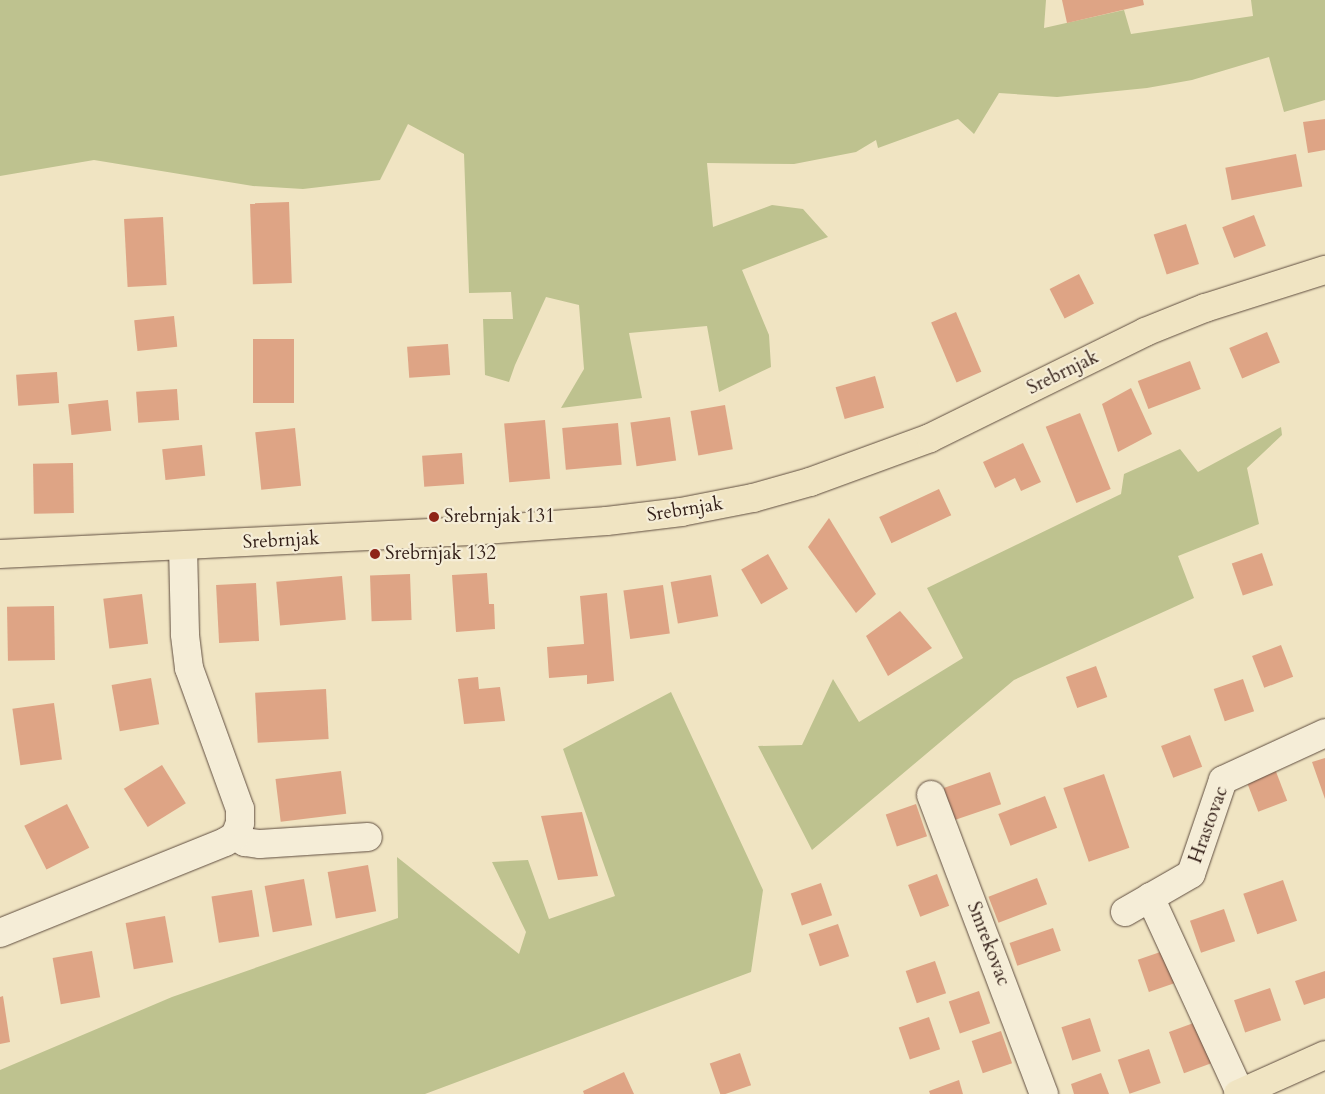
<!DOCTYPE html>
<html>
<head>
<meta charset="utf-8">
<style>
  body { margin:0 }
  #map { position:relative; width:1325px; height:1094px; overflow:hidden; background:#f0e4c2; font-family:Cardo,serif }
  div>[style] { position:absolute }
  .green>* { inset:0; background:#bec28f }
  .building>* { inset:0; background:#dea485; transform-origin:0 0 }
  .roads { filter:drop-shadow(0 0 1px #604e40) drop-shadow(0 0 1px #604e40) }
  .minor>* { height:28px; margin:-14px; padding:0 14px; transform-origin:14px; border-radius:14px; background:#f5edd7 }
  .major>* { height:28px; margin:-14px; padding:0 14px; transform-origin:14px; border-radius:14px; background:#f0e4c2 }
  .dots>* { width:14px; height:14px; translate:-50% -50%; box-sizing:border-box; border:2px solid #f5edd7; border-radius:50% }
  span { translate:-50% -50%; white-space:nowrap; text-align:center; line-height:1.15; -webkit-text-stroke:4.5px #f5edd7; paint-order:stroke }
  .street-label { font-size:19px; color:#301c15 }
  .poi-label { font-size:19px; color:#301c15 }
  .left { translate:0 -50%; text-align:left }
</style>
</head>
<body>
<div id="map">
  <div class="green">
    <div style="clip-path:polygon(0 0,1046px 0,1044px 28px,1124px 10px,1131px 34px,1253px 16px,1251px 0,1325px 0,1325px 100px,1284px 112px,1269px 57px,1192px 80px,1147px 88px,1057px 97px,999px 93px,974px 134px,958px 119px,878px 148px,876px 140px,856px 152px,794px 164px,707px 163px,713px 227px,772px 205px,803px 209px,828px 237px,742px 270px,769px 335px,771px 367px,719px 392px,707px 326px,629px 333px,642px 398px,561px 408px,584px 369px,579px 305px,546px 297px,515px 365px,509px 382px,485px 375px,483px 319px,513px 319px,511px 292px,469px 293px,464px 154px,408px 124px,380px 180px,303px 189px,253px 186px,94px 160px,0 176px)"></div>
    <div style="clip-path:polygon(1281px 427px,1282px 435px,1247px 468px,1259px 524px,1178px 556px,1194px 598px,1014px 680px,812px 850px,758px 746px,802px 745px,833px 679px,859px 722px,963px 658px,927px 588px,1121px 494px,1124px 474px,1180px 449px,1198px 472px)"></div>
    <div style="clip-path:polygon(671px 692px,763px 890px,751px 972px,425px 1094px,0 1094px,0 1070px,172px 997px,398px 918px,397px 857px,519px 954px,526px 932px,492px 862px,528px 860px,549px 919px,615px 896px,563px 749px)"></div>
  </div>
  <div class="building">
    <div style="clip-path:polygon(1062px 0,1143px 0,1144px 5px,1067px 23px)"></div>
    <div style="clip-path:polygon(1325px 119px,1325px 150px,1308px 153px,1303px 122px)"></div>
    <div style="left:1296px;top:154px;width:33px;height:72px;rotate:79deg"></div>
    <div style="left:289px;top:202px;width:81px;height:39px;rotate:88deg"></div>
    <div style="left:1254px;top:215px;width:33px;height:34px;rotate:69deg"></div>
    <div style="left:163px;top:217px;width:68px;height:39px;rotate:87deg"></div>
    <div style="left:1186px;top:224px;width:42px;height:34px;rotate:72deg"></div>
    <div style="left:1079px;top:274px;width:33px;height:33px;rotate:63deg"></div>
    <div style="left:956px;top:312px;width:65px;height:27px;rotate:67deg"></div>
    <div style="left:174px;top:316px;width:31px;height:40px;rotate:84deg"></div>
    <div style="left:1267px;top:332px;width:33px;height:41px;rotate:67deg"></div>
    <div style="left:253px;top:339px;width:41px;height:64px"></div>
    <div style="left:448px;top:344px;width:31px;height:41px;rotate:86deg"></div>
    <div style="left:1190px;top:361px;width:30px;height:56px;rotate:69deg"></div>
    <div style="left:57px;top:372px;width:31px;height:41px;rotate:86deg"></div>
    <div style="left:875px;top:376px;width:33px;height:41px;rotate:74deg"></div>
    <div style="clip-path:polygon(1131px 388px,1152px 434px,1118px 452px,1102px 404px)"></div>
    <div style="left:177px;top:389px;width:31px;height:41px;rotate:86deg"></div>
    <div style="left:108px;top:400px;width:31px;height:40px;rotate:84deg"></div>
    <div style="left:725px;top:405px;width:45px;height:35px;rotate:80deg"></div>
    <div style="left:1080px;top:413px;width:82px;height:37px;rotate:68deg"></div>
    <div style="left:670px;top:417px;width:44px;height:40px;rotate:82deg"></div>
    <div style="left:545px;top:420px;width:59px;height:41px;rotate:85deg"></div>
    <div style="left:618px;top:423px;width:42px;height:56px;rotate:85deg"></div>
    <div style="left:295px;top:428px;width:58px;height:40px;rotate:84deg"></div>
    <div style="clip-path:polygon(1023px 443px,1041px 482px,1021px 491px,1015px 478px,995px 488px,983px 462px)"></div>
    <div style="left:202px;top:445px;width:31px;height:40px;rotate:84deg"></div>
    <div style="left:462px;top:453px;width:31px;height:40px;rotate:86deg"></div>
    <div style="left:73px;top:463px;width:50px;height:40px;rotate:89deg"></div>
    <div style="left:939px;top:489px;width:29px;height:66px;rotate:65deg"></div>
    <div style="clip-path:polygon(829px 518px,876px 594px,856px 613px,808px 547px)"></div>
    <div style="left:1262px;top:553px;width:34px;height:32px;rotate:71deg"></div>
    <div style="left:768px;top:554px;width:40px;height:31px;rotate:60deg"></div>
    <div style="clip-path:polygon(487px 573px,489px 604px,494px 604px,495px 629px,456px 632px,452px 575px)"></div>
    <div style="left:410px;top:574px;width:46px;height:40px;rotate:88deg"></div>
    <div style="left:711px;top:575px;width:42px;height:41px;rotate:80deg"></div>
    <div style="left:342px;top:576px;width:44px;height:66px;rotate:85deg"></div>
    <div style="left:256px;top:583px;width:58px;height:40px;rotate:87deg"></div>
    <div style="left:663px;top:585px;width:49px;height:40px;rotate:82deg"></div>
    <div style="clip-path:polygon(607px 593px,614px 681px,587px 684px,587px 675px,549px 678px,547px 647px,584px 644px,580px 596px)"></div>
    <div style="left:142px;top:594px;width:50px;height:39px;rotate:83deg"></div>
    <div style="left:54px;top:606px;width:54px;height:47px;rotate:89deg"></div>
    <div style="clip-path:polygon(900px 611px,932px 648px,888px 676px,866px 636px)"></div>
    <div style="left:1281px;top:645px;width:34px;height:31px;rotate:69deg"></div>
    <div style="left:1096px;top:666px;width:33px;height:32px;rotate:70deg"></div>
    <div style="clip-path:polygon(478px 677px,479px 689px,500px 687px,505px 721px,464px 724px,458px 679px)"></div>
    <div style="left:151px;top:678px;width:47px;height:40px;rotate:80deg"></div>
    <div style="left:1243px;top:679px;width:34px;height:31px;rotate:71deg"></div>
    <div style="left:326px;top:689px;width:50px;height:71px;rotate:87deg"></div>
    <div style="left:54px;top:703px;width:57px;height:42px;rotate:82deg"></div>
    <div style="left:1190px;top:735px;width:34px;height:31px;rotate:69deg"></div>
    <div style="clip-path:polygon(1325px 758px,1325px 799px,1312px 762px)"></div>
    <div style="left:162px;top:765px;width:45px;height:45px;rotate:58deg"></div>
    <div style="left:1275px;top:769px;width:34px;height:31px;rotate:69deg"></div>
    <div style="left:341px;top:771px;width:43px;height:66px;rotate:83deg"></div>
    <div style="left:990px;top:772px;width:34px;height:49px;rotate:71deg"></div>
    <div style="left:1104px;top:774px;width:78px;height:43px;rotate:71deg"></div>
    <div style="left:1045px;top:796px;width:34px;height:50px;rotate:69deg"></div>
    <div style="left:67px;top:804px;width:49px;height:48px;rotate:63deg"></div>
    <div style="left:916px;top:804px;width:34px;height:32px;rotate:71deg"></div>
    <div style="clip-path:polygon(582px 812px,598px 876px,558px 880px,541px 816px)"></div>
    <div style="left:368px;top:865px;width:47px;height:41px;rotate:80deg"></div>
    <div style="left:937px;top:874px;width:34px;height:31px;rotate:69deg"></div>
    <div style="left:1037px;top:878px;width:28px;height:52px;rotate:69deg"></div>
    <div style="left:304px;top:879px;width:47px;height:40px;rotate:80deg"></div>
    <div style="left:1283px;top:880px;width:43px;height:42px;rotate:71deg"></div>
    <div style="left:821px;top:883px;width:34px;height:32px;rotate:71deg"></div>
    <div style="left:252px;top:890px;width:47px;height:41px;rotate:81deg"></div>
    <div style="left:1224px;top:909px;width:34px;height:36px;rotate:71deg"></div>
    <div style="left:165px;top:916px;width:47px;height:40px;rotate:80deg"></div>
    <div style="left:838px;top:924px;width:34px;height:31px;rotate:71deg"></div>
    <div style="left:1053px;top:928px;width:24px;height:46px;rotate:71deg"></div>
    <div style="left:1169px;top:949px;width:34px;height:33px;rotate:71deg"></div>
    <div style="left:92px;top:951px;width:47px;height:40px;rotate:80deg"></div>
    <div style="left:935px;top:961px;width:34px;height:31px;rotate:71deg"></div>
    <div style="clip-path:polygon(1325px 971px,1325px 998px,1304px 1005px,1295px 981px)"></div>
    <div style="left:1270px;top:988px;width:34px;height:38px;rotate:71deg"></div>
    <div style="left:979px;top:991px;width:34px;height:32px;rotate:71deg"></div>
    <div style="clip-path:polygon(3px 996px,10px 1042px,0 1044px,0 997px)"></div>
    <div style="left:929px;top:1017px;width:34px;height:32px;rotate:71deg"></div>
    <div style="left:1090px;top:1018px;width:35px;height:30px;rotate:72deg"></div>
    <div style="left:1199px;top:1021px;width:44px;height:32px;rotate:70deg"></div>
    <div style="left:1001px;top:1031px;width:34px;height:31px;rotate:71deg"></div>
    <div style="left:1149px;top:1049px;width:36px;height:33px;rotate:71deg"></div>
    <div style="left:740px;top:1053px;width:34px;height:32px;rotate:71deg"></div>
    <div style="clip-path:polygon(624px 1072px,634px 1094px,584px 1094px,583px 1091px)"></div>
    <div style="clip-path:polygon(1101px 1073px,1109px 1094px,1074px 1094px,1071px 1084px)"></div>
    <div style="clip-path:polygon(959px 1080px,963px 1094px,930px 1094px,929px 1091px)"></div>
  </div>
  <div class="roads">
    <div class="minor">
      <div style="left:931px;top:795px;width:320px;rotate:69.3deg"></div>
      <div style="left:235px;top:836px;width:12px;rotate:31deg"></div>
      <div style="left:245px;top:842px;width:15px;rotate:8deg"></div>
      <div style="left:260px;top:844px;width:108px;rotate:-3.7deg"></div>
      <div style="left:1150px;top:897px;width:216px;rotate:65.3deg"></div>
      <div style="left:1125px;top:912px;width:76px;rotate:-29.9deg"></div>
      <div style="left:1191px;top:874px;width:99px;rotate:-71.2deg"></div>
      <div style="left:1223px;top:780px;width:112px;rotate:-24.7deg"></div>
      <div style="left:0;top:933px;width:243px;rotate:-22deg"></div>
      <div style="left:225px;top:842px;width:12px;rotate:-31deg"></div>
      <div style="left:235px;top:836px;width:14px;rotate:-69deg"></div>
      <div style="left:240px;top:823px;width:14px;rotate:-90deg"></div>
      <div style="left:240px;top:809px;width:150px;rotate:-109.9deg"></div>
      <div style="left:189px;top:668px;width:34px;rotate:-97deg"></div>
      <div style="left:185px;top:634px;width:88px;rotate:-91.3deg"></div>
    </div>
    <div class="major">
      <div style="left:0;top:554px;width:471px;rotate:-2.8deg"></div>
      <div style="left:470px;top:531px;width:137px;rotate:-4.2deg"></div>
      <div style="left:607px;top:521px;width:75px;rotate:-6.9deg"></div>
      <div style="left:681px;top:512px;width:73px;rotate:-11deg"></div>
      <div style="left:753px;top:498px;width:59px;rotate:-15.7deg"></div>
      <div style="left:810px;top:482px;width:128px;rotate:-20.1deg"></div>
      <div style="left:930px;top:438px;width:240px;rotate:-26.2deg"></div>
      <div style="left:1145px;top:332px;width:65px;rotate:-21.8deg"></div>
      <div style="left:1205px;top:308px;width:126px;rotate:-17.6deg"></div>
      <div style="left:1238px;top:1094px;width:95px;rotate:-24.1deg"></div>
    </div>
  </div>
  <div class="dots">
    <div style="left:434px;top:517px;background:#8f2418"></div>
    <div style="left:375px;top:554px;background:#8f2418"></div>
  </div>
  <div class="street-label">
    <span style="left:1063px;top:373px;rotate:-26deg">Srebrnjak</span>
    <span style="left:685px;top:510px;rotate:-9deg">Srebrnjak</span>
    <span style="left:281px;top:541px;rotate:-3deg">Srebrnjak</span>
    <span style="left:1209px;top:825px;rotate:-70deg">Hrastovac</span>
    <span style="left:988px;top:944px;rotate:69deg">Smrekovac</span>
  </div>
  <div class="poi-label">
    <span class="left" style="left:444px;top:517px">Srebrnjak 131</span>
    <span class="left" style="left:385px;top:554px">Srebrnjak 132</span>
  </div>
</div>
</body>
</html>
